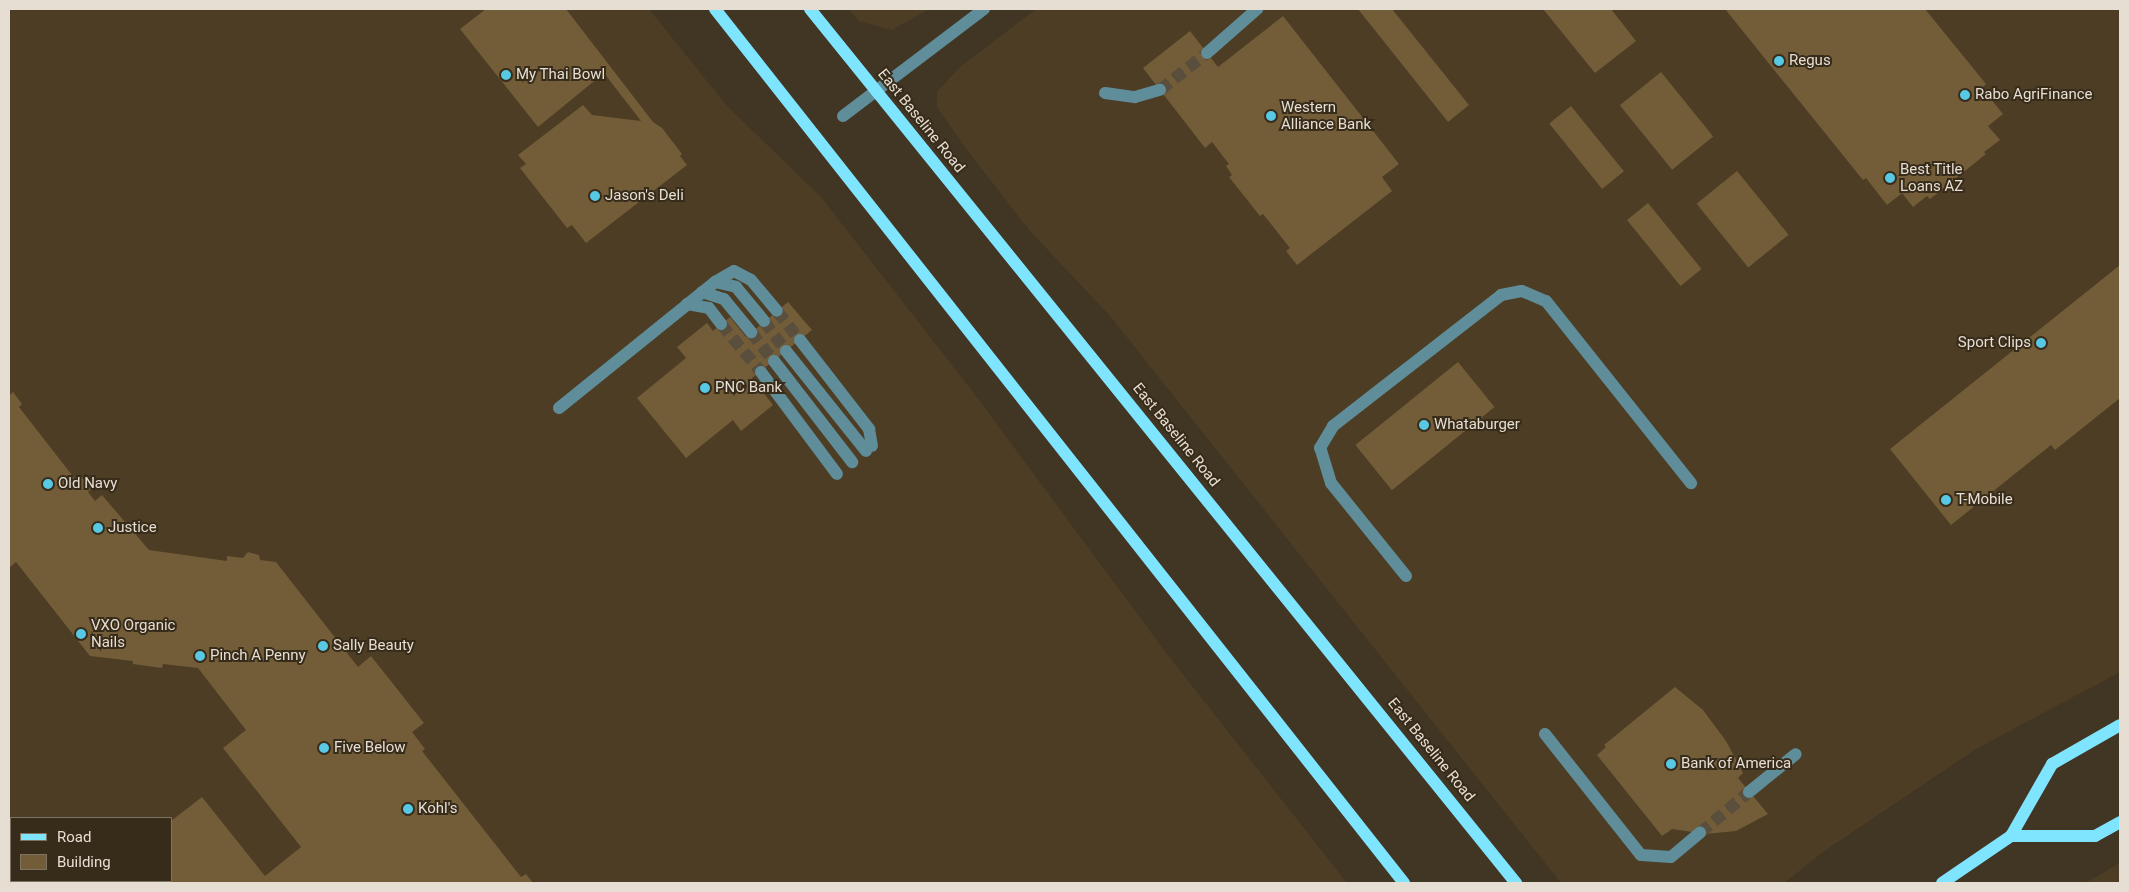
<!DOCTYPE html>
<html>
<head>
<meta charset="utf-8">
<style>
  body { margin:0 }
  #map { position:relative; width:2129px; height:892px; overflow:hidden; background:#413523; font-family:Roboto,sans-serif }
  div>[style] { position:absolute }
  .built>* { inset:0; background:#4d3d25 }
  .building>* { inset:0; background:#735c38; transform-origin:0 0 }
  .minor-tunnel>* { height:12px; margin-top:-6px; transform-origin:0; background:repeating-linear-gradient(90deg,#5a4e3d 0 12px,transparent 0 18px) }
  .minor>* { height:12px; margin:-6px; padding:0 6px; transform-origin:6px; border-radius:6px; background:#5f8e9a }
  .major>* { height:12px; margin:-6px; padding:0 6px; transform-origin:6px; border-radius:6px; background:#7fe4fe }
  .dots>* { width:14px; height:14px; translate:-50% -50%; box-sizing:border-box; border:2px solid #372b19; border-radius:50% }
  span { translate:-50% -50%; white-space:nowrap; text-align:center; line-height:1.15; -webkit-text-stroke:4px #372b19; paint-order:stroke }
  .poi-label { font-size:15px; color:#e6ded3 }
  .left { translate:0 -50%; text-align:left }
  .right { translate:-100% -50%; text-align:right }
  .street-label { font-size:15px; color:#e6ded3 }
  .frame { position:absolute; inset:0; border:10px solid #e6ded3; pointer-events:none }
  .legend { position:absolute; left:10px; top:817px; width:162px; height:65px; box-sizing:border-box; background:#372b19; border:1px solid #7d7363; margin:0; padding:6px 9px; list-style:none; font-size:15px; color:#e6ded3 }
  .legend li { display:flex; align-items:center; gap:10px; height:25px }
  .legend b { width:25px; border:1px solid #7d7363 }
</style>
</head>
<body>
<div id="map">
  <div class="built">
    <div style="clip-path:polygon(evenodd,9px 9px,649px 9px,727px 106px,821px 197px,973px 392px,1167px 654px,1347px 883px,9px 883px,9px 9px,11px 818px,171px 818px,171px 881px,11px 881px,11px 818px)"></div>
    <div style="clip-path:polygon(848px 9px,929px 9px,892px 30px,859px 21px)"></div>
    <div style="clip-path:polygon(1036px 9px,2120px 9px,2120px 672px,1976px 749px,1823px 852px,1784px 883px,1561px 883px,1110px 316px,1029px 230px,964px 146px,937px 107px,937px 92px,960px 67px)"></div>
    <div style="clip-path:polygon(2120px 863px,2120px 883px,2085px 883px)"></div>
  </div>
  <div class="building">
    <div style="clip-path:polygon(486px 9px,566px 9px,653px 122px,662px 128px,682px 154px,680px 156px,687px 165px,586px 243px,572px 225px,567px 228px,520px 168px,526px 164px,518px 155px,583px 105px,592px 115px,641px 121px,604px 73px,538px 127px,460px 29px)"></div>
    <div style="clip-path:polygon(1358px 9px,1392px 9px,1469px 105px,1448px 122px)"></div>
    <div style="clip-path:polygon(1543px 9px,1611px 9px,1636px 41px,1595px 73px)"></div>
    <div style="clip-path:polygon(1725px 9px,1925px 9px,1986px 84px,1982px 88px,2003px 114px,1988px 126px,2000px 140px,1984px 152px,1986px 154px,1930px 199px,1927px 196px,1913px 207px,1902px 193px,1887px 205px,1866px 178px,1863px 180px)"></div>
    <div style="clip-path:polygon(1283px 16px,1399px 164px,1382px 177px,1392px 191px,1297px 265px,1286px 251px,1290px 248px,1263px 214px,1260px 216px,1229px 177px,1232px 175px,1226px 166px,1229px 164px,1212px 142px,1205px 148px,1143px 68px,1190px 31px,1218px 67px)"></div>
    <div style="left:1661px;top:72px;width:83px;height:53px;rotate:51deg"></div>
    <div style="left:1571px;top:106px;width:84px;height:28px;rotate:51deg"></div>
    <div style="left:1737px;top:171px;width:82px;height:52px;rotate:51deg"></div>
    <div style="left:1648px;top:203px;width:85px;height:27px;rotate:51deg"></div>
    <div style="clip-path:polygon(2120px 265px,2120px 398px,2055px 450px,2051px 445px,1951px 525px,1890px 449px)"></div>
    <div style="clip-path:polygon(788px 302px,812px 330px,752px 378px,773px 405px,741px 431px,733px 420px,686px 458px,637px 398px,686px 358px,677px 347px,707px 323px,713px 331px,730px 317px,746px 337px)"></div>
    <div style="left:1458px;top:362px;width:58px;height:132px;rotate:51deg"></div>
    <div style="clip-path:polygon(13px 392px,22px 404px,19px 407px,75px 479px,80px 475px,91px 489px,88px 492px,95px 501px,102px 495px,149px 550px,227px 561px,227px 556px,243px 558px,248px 552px,259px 555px,260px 560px,276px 562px,358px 667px,371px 656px,424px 723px,412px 732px,425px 749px,422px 751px,521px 877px,526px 874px,533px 883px,93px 883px,96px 881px,171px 881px,171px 821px,202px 797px,265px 876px,301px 847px,223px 748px,246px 730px,198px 668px,163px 664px,162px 668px,133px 664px,133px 661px,90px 656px,16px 562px,9px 568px,9px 396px)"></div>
    <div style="clip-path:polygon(1675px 687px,1703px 710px,1726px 741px,1743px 773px,1738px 778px,1768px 814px,1736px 831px,1705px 834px,1672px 829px,1662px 836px,1597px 755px,1606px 747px,1604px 745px)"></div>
  </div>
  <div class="minor-tunnel">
    <div style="left:1160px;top:90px;width:60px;rotate:-38.2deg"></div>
    <div style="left:777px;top:311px;width:37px;rotate:52deg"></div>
    <div style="left:764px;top:321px;width:37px;rotate:54deg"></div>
    <div style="left:721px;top:324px;width:62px;rotate:50.2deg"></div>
    <div style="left:751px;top:332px;width:37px;rotate:52deg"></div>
    <div style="left:1700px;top:833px;width:64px;rotate:-39.9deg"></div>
  </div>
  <div class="minor">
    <div style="left:1207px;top:53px;width:67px;rotate:-41.3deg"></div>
    <div style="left:1105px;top:93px;width:30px;rotate:8deg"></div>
    <div style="left:1135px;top:97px;width:26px;rotate:-16deg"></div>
    <div style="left:843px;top:116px;width:177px;rotate:-37.2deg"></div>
    <div style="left:715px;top:282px;width:22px;rotate:13deg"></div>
    <div style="left:736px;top:287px;width:44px;rotate:50.5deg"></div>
    <div style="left:702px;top:292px;width:23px;rotate:18deg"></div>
    <div style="left:724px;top:299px;width:43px;rotate:50.7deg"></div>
    <div style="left:687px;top:304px;width:22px;rotate:10deg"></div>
    <div style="left:709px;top:308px;width:20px;rotate:53deg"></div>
    <div style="left:800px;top:340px;width:113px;rotate:52.2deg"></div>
    <div style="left:869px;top:429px;width:17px;rotate:80deg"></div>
    <div style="left:786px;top:351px;width:128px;rotate:51.3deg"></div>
    <div style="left:774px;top:361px;width:128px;rotate:52.3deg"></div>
    <div style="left:761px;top:372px;width:127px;rotate:53.3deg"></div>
    <div style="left:559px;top:408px;width:201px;rotate:-38.9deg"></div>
    <div style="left:715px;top:282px;width:22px;rotate:-30deg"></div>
    <div style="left:734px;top:271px;width:19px;rotate:28deg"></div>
    <div style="left:751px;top:280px;width:40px;rotate:50deg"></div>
    <div style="left:1406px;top:576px;width:119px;rotate:-128.9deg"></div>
    <div style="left:1331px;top:483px;width:37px;rotate:-107deg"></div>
    <div style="left:1320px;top:448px;width:26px;rotate:-59deg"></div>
    <div style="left:1333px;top:426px;width:213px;rotate:-37.9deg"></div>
    <div style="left:1501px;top:295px;width:21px;rotate:-11deg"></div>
    <div style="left:1522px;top:291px;width:26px;rotate:23deg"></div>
    <div style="left:1546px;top:301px;width:233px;rotate:51.5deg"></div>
    <div style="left:1545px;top:734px;width:154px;rotate:51.6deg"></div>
    <div style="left:1641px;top:855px;width:30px;rotate:4deg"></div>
    <div style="left:1671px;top:857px;width:38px;rotate:-40deg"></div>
    <div style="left:1749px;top:792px;width:60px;rotate:-39deg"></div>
  </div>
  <div class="major">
    <div style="left:715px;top:9px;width:1113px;rotate:51.75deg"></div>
    <div style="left:810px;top:9px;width:1124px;rotate:51.07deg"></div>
    <div style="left:2011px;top:836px;width:84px"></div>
    <div style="left:2095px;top:836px;width:29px;rotate:-29deg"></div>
    <div style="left:1942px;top:883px;width:83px;rotate:-34.3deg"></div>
    <div style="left:2011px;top:836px;width:83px;rotate:-60.3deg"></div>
    <div style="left:2052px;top:764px;width:78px;rotate:-29.8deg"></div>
  </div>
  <div class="dots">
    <div style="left:1779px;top:61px;background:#58c9e4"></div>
    <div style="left:506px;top:75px;background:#58c9e4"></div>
    <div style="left:1965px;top:95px;background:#58c9e4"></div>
    <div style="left:1271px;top:116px;background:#58c9e4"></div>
    <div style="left:1890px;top:178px;background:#58c9e4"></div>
    <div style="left:595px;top:196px;background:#58c9e4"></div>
    <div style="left:2041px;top:343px;background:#58c9e4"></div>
    <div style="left:705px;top:388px;background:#58c9e4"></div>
    <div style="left:1424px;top:425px;background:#58c9e4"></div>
    <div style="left:48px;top:484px;background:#58c9e4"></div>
    <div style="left:1946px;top:500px;background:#58c9e4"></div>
    <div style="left:98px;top:528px;background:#58c9e4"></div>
    <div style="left:81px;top:634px;background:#58c9e4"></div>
    <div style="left:323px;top:646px;background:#58c9e4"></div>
    <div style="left:200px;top:656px;background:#58c9e4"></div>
    <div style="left:324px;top:748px;background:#58c9e4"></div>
    <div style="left:1671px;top:764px;background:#58c9e4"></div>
    <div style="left:408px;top:809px;background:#58c9e4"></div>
  </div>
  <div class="poi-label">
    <span class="left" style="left:1789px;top:61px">Regus</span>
    <span class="left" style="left:516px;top:75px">My Thai Bowl</span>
    <span class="left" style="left:1975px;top:95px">Rabo AgriFinance</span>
    <span class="left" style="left:1281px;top:116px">Western<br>Alliance Bank</span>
    <span class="left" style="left:1900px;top:178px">Best Title<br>Loans AZ</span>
    <span class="left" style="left:605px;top:196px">Jason's Deli</span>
    <span class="right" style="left:2031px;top:343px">Sport Clips</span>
    <span class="left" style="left:715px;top:388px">PNC Bank</span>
    <span class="left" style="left:1434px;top:425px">Whataburger</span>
    <span class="left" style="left:58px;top:484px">Old Navy</span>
    <span class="left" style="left:1956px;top:500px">T-Mobile</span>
    <span class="left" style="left:108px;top:528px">Justice</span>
    <span class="left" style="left:91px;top:634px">VXO Organic<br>Nails</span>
    <span class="left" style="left:333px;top:646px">Sally Beauty</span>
    <span class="left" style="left:210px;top:656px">Pinch A Penny</span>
    <span class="left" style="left:334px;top:748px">Five Below</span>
    <span class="left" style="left:1681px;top:764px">Bank of America</span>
    <span class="left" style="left:418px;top:809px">Kohl's</span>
  </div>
  <div class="street-label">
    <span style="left:921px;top:121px;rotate:51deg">East Baseline Road</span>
    <span style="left:1176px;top:435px;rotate:51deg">East Baseline Road</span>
    <span style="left:1431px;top:750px;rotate:51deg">East Baseline Road</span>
  </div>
  <div class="frame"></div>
  <ul class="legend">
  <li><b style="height:6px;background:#7fe4fe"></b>Road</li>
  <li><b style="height:14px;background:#735c38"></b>Building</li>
  </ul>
</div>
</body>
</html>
